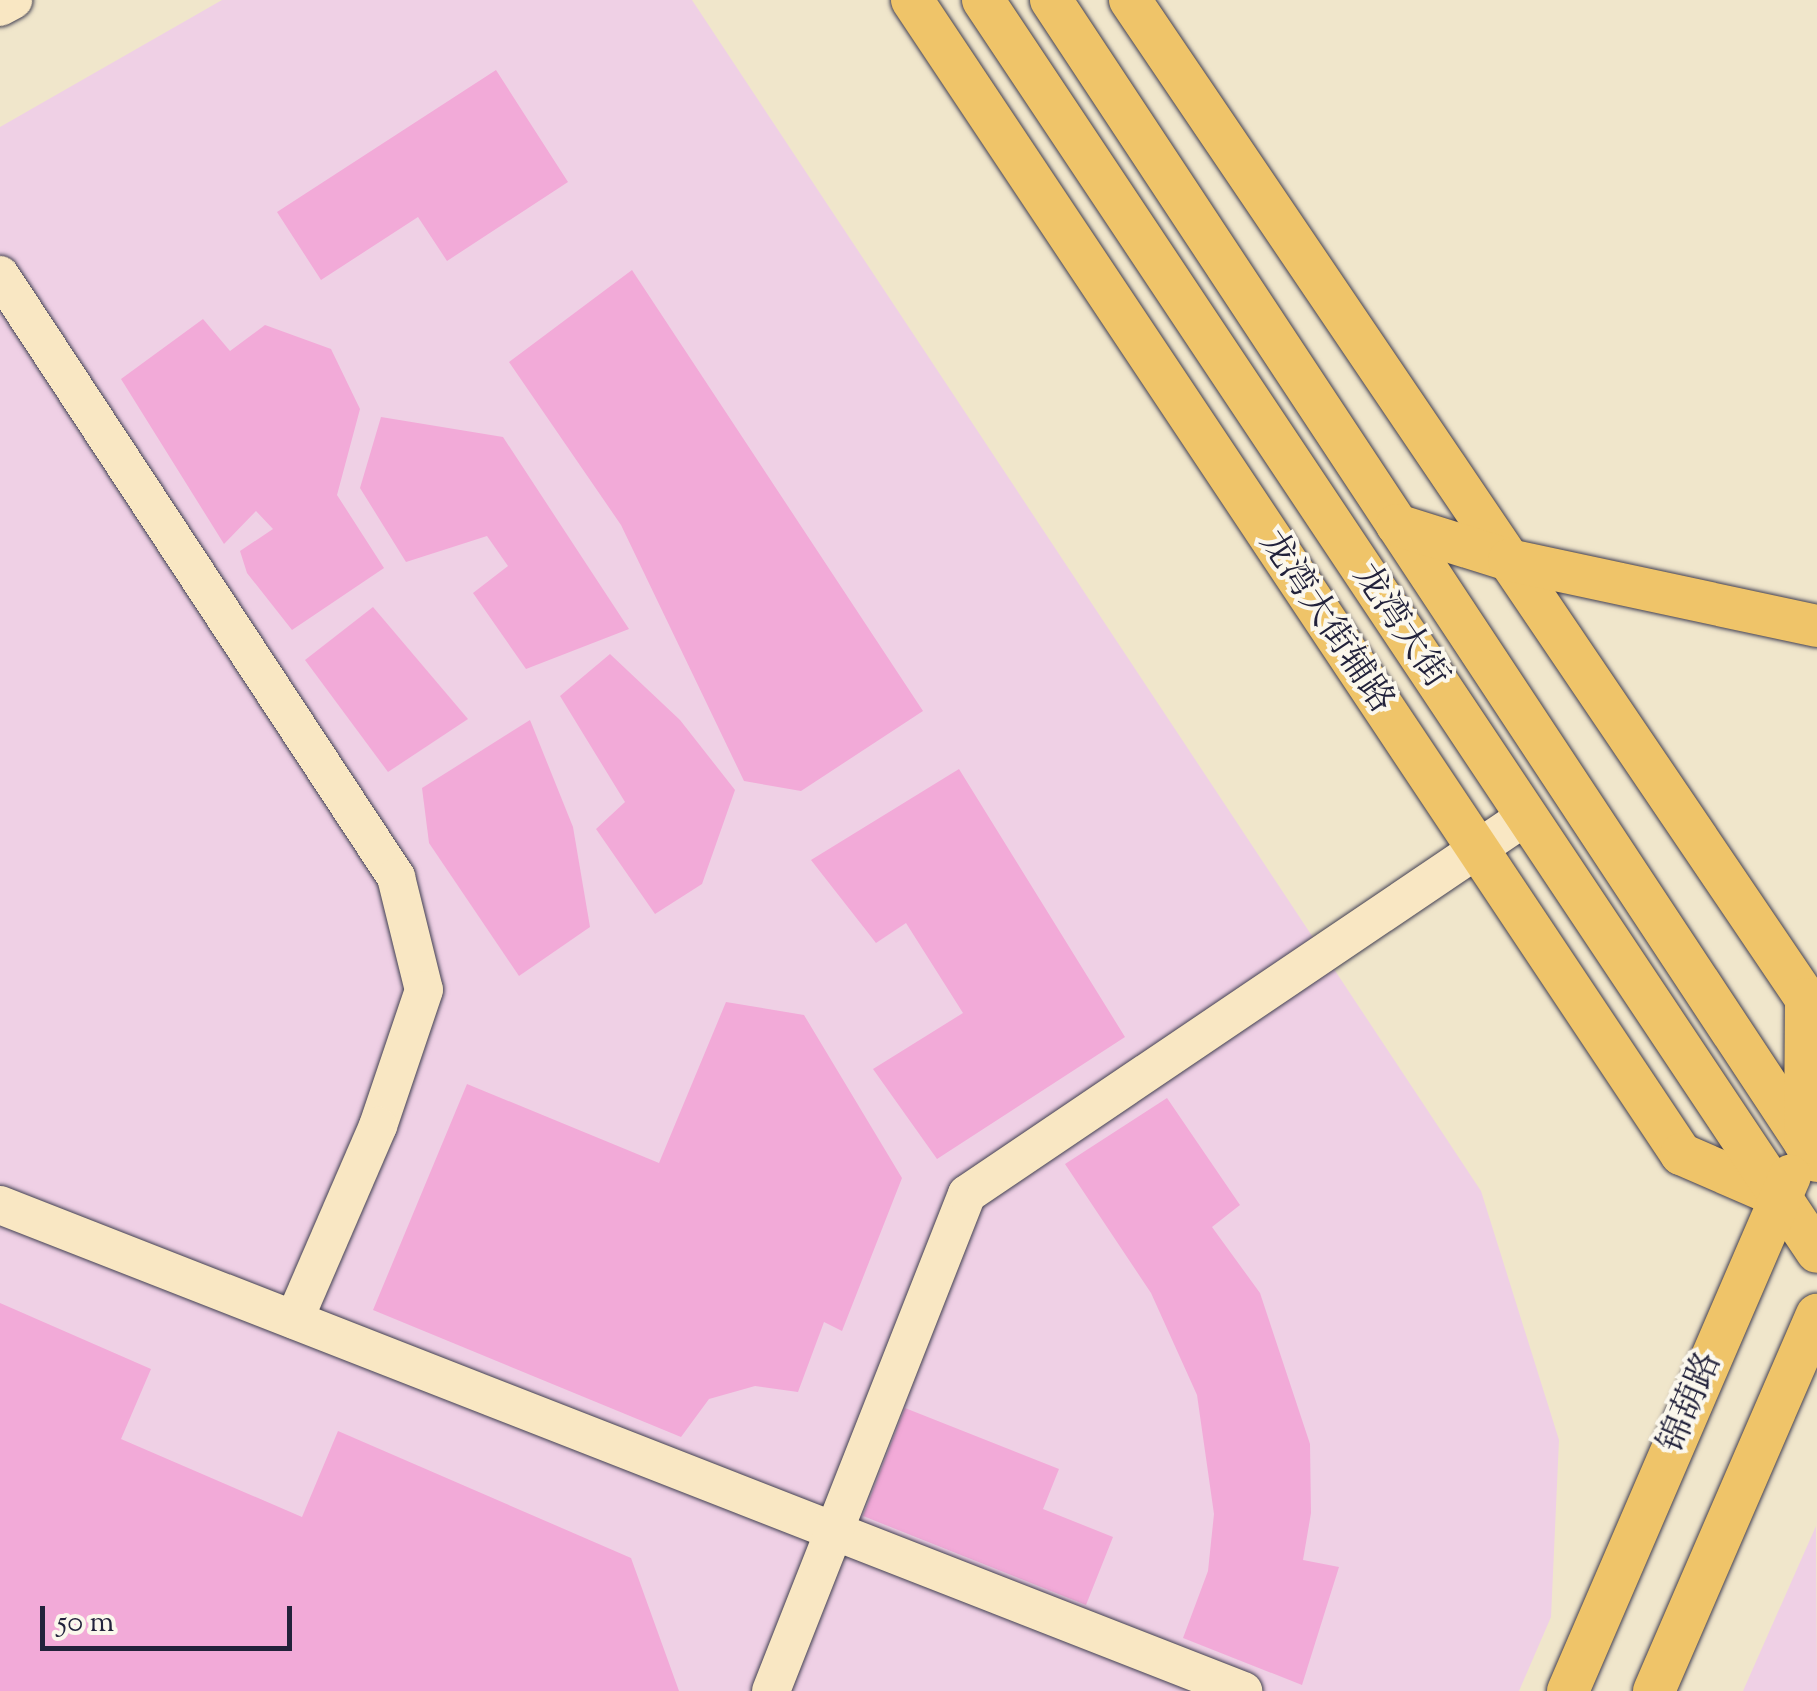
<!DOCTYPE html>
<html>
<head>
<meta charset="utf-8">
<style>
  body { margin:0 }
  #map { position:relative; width:1817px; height:1691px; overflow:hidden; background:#f0e6cb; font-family:"Sorts Mill Goudy","Noto Serif SC",serif }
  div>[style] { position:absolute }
  .built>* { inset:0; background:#efd0e5 }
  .building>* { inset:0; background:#f2aad8 }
  .roads { filter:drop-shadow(0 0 2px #413f51) drop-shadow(0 0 2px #413f51) }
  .secondary>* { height:38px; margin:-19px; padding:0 19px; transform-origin:19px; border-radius:19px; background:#f9e7c3 }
  .primary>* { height:42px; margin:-21px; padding:0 21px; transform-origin:21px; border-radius:21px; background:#efc469 }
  span { translate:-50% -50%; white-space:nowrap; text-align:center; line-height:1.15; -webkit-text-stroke:8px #fbf7ec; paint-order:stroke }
  .street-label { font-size:35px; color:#22223b }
  .scale { position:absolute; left:40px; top:1606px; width:252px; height:45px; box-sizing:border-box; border:5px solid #22223b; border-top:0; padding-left:12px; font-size:30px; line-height:35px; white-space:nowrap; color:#22223b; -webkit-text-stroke:8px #fbf7ec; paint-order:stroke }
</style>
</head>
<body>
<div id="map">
  <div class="built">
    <div style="clip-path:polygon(222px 0,692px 0,1481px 1191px,1559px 1440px,1551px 1617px,1519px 1691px,0 1691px,0 127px)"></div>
    <div style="clip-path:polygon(1816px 1526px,1817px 1691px,1743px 1691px)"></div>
  </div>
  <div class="building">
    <div style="clip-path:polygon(496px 70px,568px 182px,447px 261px,418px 217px,321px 280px,277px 212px)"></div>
    <div style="clip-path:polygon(632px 270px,923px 711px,801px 791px,744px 781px,621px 525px,509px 362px)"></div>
    <div style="clip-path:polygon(203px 319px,230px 351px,265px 325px,331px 349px,360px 409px,337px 495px,384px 568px,292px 630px,247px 573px,240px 551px,273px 529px,256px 511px,224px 544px,121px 379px)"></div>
    <div style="clip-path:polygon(381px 417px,503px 437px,629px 629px,526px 669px,473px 593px,508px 566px,487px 536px,406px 562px,360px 488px)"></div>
    <div style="clip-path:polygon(373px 607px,468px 719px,388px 772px,305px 660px)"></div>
    <div style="clip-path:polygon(610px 654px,680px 720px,735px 790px,702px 884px,655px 914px,596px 829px,625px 802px,560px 696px)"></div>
    <div style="clip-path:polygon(530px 720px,573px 827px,590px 927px,519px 976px,429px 843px,422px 788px)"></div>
    <div style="clip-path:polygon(959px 769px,1125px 1037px,937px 1159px,873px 1069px,963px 1013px,906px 923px,876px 943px,811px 860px)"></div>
    <div style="clip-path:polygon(726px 1002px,804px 1015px,902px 1178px,842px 1331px,824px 1322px,798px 1392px,755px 1386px,709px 1399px,681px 1437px,373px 1310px,467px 1084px,659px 1163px)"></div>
    <div style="clip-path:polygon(1167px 1098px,1240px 1205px,1212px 1227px,1260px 1293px,1310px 1444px,1311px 1513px,1303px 1560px,1339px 1567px,1302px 1685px,1183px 1638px,1208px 1571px,1214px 1514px,1197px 1395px,1151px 1293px,1065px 1164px)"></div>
    <div style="clip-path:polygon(0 1303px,151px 1369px,121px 1439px,302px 1517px,338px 1431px,631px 1558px,679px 1691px,0 1691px)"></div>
    <div style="clip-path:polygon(905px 1408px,1059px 1469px,1043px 1509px,1113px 1537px,1086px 1605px,863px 1516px)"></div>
  </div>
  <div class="roads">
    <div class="secondary">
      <div style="left:0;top:7px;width:15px;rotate:-28deg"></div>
      <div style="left:0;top:275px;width:721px;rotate:56.66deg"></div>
      <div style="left:396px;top:877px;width:116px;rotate:76.1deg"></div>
      <div style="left:424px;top:990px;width:144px;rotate:108.7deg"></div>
      <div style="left:378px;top:1126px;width:211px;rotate:113.4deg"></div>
      <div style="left:0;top:1205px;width:1335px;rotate:21.35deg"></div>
      <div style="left:771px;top:1691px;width:534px;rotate:-68.48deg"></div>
      <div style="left:967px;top:1194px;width:673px;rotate:-34.04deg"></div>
    </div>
    <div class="primary">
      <div style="left:912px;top:0;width:1387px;rotate:56.32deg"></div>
      <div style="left:1681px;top:1154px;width:108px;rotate:23.5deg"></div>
      <div style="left:983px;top:0;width:1504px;rotate:56.33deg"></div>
      <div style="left:1051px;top:0;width:1391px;rotate:56.58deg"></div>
      <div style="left:1130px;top:0;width:1206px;rotate:55.91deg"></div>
      <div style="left:1806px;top:999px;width:144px;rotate:90.4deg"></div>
      <div style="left:1397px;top:525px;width:117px;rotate:17.4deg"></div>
      <div style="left:1509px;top:560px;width:315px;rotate:12.1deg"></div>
      <div style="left:1568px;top:1691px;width:561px;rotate:-66.68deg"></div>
      <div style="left:1654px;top:1691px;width:410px;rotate:-66.6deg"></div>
    </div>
  </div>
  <div class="street-label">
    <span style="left:1325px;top:623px;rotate:56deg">龙湾大街辅路</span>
    <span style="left:1399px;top:627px;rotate:56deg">龙湾大街</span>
    <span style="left:1692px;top:1403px;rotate:-67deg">锦葫路</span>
  </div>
  <div class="scale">50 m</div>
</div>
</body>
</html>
